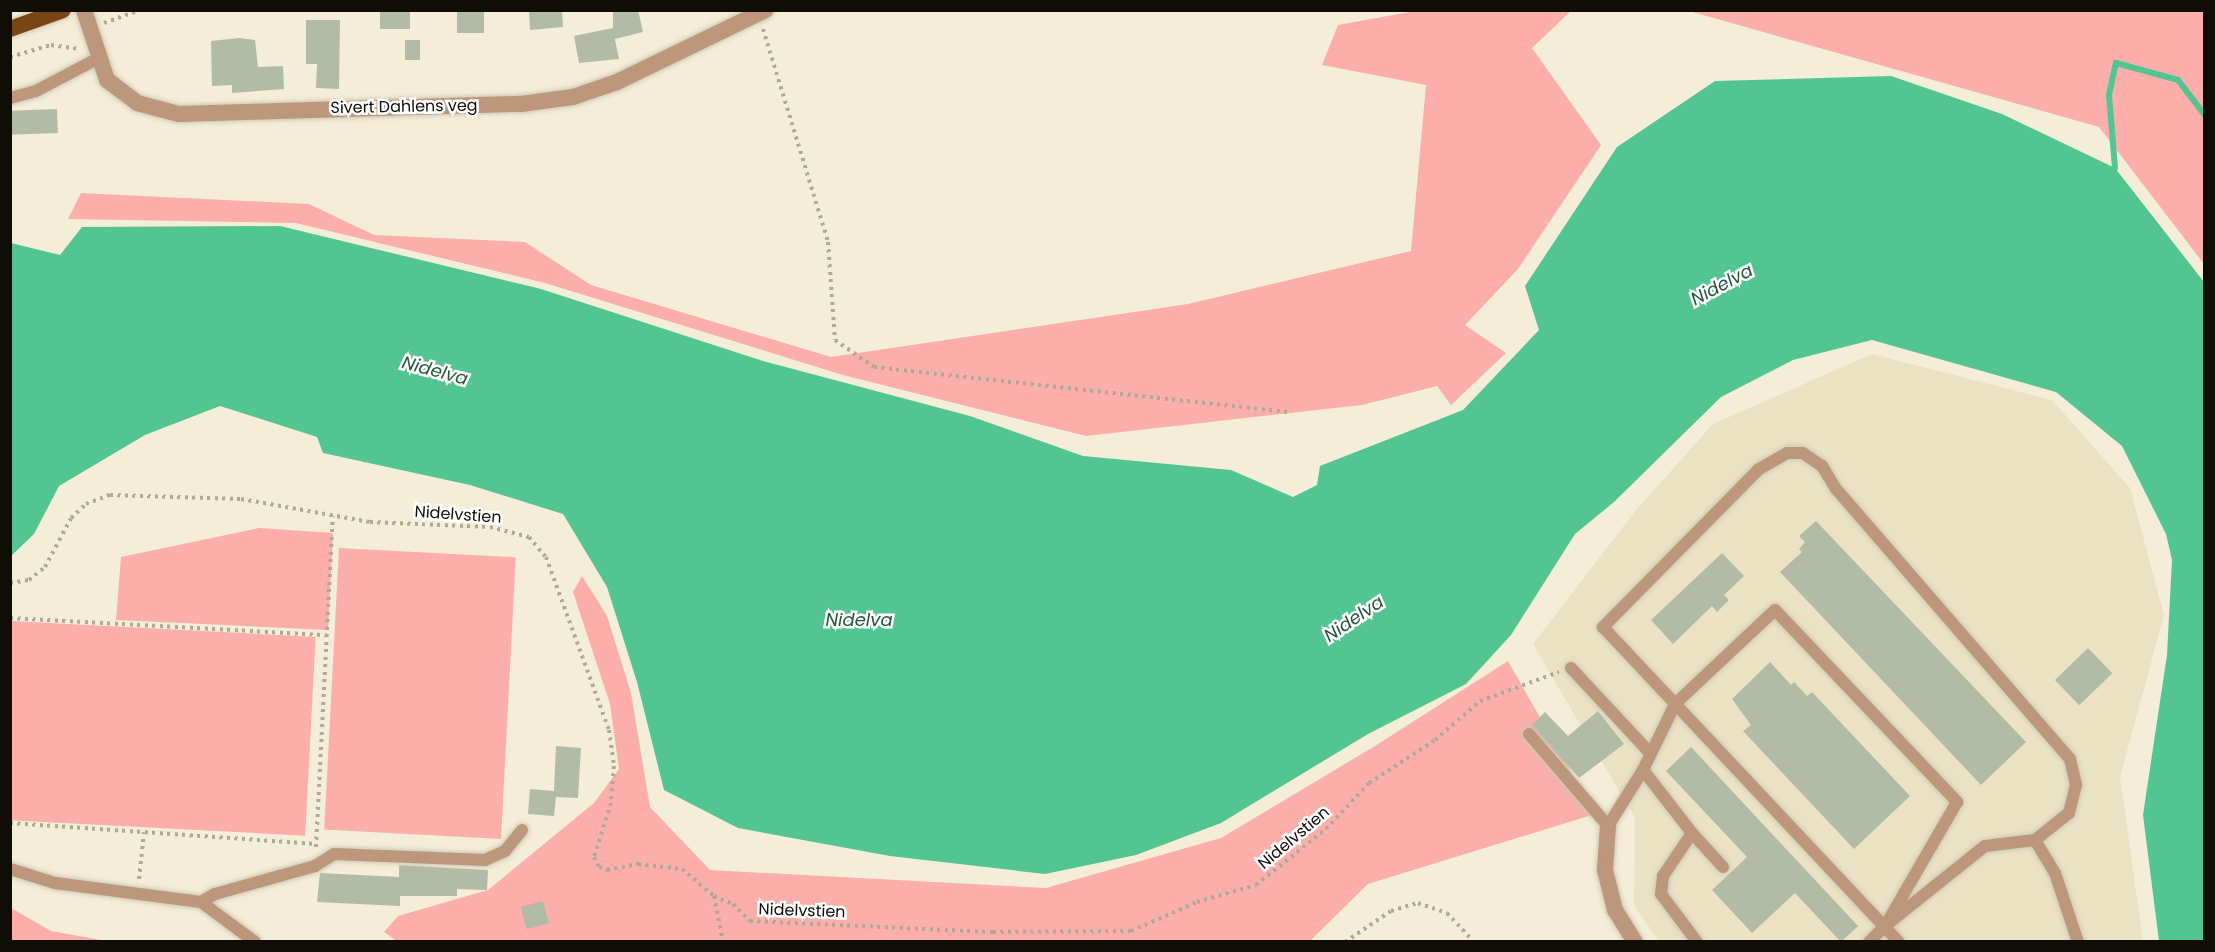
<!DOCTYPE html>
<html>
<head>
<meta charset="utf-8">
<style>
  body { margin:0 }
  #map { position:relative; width:2215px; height:952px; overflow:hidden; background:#f4edd7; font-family:Poppins,sans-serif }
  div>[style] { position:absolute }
  .built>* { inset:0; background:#ebe2c4 }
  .green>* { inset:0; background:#fbaeaa; transform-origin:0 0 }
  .water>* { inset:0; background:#52c592 }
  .stream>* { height:6px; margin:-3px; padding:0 3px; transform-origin:3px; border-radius:3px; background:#52c592 }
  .building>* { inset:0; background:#b2bba6; transform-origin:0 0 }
  .path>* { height:4px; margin-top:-2px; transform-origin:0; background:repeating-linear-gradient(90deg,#afa997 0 3px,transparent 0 7.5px) }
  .roads { filter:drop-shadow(0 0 2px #d0c9b6) drop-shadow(0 0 2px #d0c9b6) }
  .service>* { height:12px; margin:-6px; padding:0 6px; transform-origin:6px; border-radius:6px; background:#bc977c }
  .minor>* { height:16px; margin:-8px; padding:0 8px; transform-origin:8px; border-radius:8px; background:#bc977c }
  .trunk>* { height:16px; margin:-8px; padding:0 8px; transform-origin:8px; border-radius:8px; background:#7a4515 }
  span { translate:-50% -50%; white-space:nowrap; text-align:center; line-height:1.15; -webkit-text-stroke:5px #fff; paint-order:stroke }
  .street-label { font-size:16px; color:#100d06 }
  .water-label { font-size:18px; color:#285640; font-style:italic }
  .frame { position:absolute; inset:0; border:12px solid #100d06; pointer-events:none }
</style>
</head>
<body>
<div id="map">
  <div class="built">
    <div style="clip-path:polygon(1872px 354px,2052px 400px,2130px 488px,2164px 615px,2120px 777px,2143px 941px,1659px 941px,1634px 906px,1635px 818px,1533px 644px,1636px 510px,1713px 424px)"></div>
  </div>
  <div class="green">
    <div style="clip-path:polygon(1415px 11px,1571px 11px,1532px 48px,1601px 145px,1518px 269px,1465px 325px,1506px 353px,1451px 405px,1437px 386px,1362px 405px,1086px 436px,843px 375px,545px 283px,296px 223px,68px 219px,81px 193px,309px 204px,374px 235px,525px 242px,591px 285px,831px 357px,1188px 304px,1411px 251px,1426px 85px,1322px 65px,1338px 25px)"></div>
    <div style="clip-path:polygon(1689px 11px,2204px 11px,2204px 264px,2099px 127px)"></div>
    <div style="clip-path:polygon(259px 528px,333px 533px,328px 630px,116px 620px,121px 557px)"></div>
    <div style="left:339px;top:548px;width:177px;height:282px;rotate:3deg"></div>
    <div style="clip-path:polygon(582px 576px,607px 616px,631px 693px,650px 807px,710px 870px,1046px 888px,1221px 838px,1375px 746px,1508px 661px,1595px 814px,1368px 884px,1310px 941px,398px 942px,384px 932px,398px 916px,488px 890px,594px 803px,619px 769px,610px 704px,573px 592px)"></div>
    <div style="left:11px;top:621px;width:305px;height:199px;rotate:3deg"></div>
    <div style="clip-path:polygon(11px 908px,51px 931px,107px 941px,11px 941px)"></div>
  </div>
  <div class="water">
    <div style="clip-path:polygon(1891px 76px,2002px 114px,2115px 168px,2204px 282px,2204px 941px,2159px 941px,2143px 815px,2167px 655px,2172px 560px,2166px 534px,2122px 446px,2056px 392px,1872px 340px,1793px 360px,1721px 397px,1614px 502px,1575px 534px,1511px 635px,1466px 684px,1368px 734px,1221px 823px,1136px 855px,1045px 874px,890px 856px,738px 828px,664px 790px,637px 682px,607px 587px,563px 514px,470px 485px,323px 453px,317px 437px,220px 406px,145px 435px,59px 486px,34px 534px,11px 556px,11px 243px,60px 255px,82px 227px,280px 226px,541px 289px,763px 361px,970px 416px,1083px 456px,1231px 470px,1293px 497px,1317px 485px,1320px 466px,1463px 410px,1539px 330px,1525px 286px,1617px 147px,1715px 81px)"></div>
  </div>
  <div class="stream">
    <div style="left:2115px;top:168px;width:73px;rotate:-94.7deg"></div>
    <div style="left:2109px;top:95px;width:33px;rotate:-78deg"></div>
    <div style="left:2116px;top:63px;width:64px;rotate:15.3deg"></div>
    <div style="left:2178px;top:80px;width:43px;rotate:52.6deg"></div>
  </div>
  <div class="building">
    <div style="left:380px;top:10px;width:30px;height:19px"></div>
    <div style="left:457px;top:10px;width:27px;height:23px"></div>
    <div style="clip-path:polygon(529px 10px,562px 10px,563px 27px,530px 30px)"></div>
    <div style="clip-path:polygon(613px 10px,638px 10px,643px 32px,615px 39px,614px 35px,619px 59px,579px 63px,574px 36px,613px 28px)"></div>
    <div style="clip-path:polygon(306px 20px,340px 20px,339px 89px,316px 88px,317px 64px,306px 64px)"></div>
    <div style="clip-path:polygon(239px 38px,255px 40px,258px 67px,283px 66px,284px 89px,232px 93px,232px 85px,212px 86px,211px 41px)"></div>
    <div style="left:405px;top:40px;width:15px;height:20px"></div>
    <div style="left:57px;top:109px;width:24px;height:47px;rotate:88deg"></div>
    <div style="clip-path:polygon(1816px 521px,2026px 742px,1981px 785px,1780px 572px,1802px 552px,1799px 549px,1805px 542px,1799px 536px)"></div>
    <div style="clip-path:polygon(1722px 553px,1744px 576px,1724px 595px,1729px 600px,1717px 612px,1712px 606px,1673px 644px,1651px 620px)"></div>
    <div style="left:2088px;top:648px;width:35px;height:46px;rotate:46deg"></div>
    <div style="clip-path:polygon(1770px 662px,1791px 685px,1794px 682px,1807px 696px,1812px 692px,1910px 796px,1854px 849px,1743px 731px,1751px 725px,1732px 699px)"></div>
    <div style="clip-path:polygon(1598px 711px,1624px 744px,1579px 778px,1531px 726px,1545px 712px,1568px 736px)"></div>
    <div style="clip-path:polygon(556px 746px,581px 748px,578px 798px,556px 797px,554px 816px,528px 814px,530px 789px,554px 791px)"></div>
    <div style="clip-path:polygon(1691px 747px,1858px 926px,1841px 942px,1795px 893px,1752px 933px,1712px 890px,1747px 857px,1666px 771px)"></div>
    <div style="clip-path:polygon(399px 865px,488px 870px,487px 890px,457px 889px,457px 896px,400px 896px,400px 906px,317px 902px,320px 873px,399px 877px)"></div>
    <div style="left:543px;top:901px;width:23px;height:23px;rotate:75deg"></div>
  </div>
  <div class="path">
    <div style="left:104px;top:23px;width:38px;rotate:-20deg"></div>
    <div style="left:763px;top:29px;width:223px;rotate:73deg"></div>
    <div style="left:828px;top:242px;width:98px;rotate:85.9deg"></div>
    <div style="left:835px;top:340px;width:47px;rotate:34.7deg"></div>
    <div style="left:874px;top:367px;width:419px;rotate:6.2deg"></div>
    <div style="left:10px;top:57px;width:43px;rotate:-16.3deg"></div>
    <div style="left:51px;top:45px;width:27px;rotate:8deg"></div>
    <div style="left:10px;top:583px;width:19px;rotate:-9deg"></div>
    <div style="left:29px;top:580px;width:21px;rotate:-39deg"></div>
    <div style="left:45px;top:567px;width:55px;rotate:-62deg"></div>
    <div style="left:71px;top:518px;width:21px;rotate:-43deg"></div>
    <div style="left:86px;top:504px;width:26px;rotate:-21deg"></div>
    <div style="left:110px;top:495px;width:131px;rotate:1.7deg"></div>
    <div style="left:241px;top:499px;width:131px;rotate:10.1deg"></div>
    <div style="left:370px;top:522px;width:120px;rotate:2.4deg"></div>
    <div style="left:490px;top:527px;width:40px;rotate:14.4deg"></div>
    <div style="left:529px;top:537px;width:26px;rotate:50deg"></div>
    <div style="left:546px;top:557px;width:184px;rotate:70deg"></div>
    <div style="left:609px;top:730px;width:36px;rotate:82deg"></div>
    <div style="left:614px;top:766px;width:37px;rotate:95deg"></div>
    <div style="left:611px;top:803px;width:57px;rotate:107.5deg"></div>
    <div style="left:594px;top:857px;width:11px;rotate:63deg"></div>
    <div style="left:599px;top:867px;width:9px;rotate:21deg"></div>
    <div style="left:607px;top:870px;width:32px;rotate:-11deg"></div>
    <div style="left:638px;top:864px;width:44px;rotate:6.5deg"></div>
    <div style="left:682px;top:869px;width:42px;rotate:40.2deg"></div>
    <div style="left:714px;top:896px;width:21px;rotate:23deg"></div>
    <div style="left:733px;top:904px;width:24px;rotate:45deg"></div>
    <div style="left:750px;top:921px;width:243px;rotate:2.6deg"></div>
    <div style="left:993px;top:932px;width:138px;rotate:-0.4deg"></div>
    <div style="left:1131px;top:931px;width:72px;rotate:-23.7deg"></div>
    <div style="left:1197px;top:902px;width:61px;rotate:-16.1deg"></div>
    <div style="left:1256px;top:885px;width:90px;rotate:-38.7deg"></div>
    <div style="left:1326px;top:829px;width:63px;rotate:-46.9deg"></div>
    <div style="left:1369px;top:783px;width:79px;rotate:-33.1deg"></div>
    <div style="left:1435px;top:740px;width:60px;rotate:-40.9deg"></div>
    <div style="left:1480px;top:701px;width:84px;rotate:-20.2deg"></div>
    <div style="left:10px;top:618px;width:317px;rotate:3.1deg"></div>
    <div style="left:10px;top:823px;width:307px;rotate:3.9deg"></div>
    <div style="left:316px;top:847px;width:331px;rotate:-87.1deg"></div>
    <div style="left:139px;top:879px;width:47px;rotate:-83.9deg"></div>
    <div style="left:714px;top:896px;width:47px;rotate:78.9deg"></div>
    <div style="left:1345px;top:942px;width:55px;rotate:-34deg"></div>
    <div style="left:1391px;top:911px;width:28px;rotate:-17deg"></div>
    <div style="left:1418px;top:903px;width:31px;rotate:19deg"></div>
    <div style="left:1447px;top:913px;width:40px;rotate:47deg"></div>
  </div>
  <div class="roads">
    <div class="service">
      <div style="left:10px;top:98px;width:27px;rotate:-15deg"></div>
      <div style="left:36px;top:91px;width:69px;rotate:-27.7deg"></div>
      <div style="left:1571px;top:668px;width:117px;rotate:47.1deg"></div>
      <div style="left:1529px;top:734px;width:121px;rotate:49.3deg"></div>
      <div style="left:1608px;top:826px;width:66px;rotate:-58deg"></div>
      <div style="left:1643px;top:770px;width:73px;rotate:-64.1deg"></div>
      <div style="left:1675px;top:704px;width:137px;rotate:-43.2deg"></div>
      <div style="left:1775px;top:610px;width:265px;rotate:46.5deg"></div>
      <div style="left:1957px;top:802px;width:143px;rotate:120.1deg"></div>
      <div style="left:1885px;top:926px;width:23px;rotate:135deg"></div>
      <div style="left:1643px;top:770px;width:80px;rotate:52.1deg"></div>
      <div style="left:1692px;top:833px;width:52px;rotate:124deg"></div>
      <div style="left:1663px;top:876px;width:18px;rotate:96deg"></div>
      <div style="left:1661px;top:894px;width:60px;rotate:53.1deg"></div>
      <div style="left:1692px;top:833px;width:46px;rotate:47.6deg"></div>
      <div style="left:2035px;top:840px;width:39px;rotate:59deg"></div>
      <div style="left:2055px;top:873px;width:73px;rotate:71.6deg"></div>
      <div style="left:10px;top:869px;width:47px;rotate:17.3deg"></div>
      <div style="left:55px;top:883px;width:147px;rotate:7.4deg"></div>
      <div style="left:201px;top:902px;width:67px;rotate:36.5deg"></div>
      <div style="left:201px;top:902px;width:16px;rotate:-30deg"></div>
      <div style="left:215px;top:894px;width:104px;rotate:-15.6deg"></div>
      <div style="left:315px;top:866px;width:22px;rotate:-32deg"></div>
      <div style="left:334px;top:854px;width:151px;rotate:2.3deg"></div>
      <div style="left:485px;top:860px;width:22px;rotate:-24deg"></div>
      <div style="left:505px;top:851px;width:27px;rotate:-51deg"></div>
      <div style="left:1885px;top:926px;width:128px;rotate:-38.7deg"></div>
      <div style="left:1985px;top:846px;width:50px;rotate:-6.8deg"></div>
      <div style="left:2035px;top:840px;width:43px;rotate:-38.5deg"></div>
      <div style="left:2069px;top:813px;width:29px;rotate:-76deg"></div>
      <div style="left:2076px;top:785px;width:27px;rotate:-103deg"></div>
      <div style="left:2070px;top:759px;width:357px;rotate:-130.9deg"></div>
      <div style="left:1836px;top:489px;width:27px;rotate:-121deg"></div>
      <div style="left:1822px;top:466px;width:23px;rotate:-146deg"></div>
      <div style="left:1803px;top:453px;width:16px;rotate:180deg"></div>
      <div style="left:1787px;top:453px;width:34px;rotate:150deg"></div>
      <div style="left:1758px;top:470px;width:221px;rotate:134.6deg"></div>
      <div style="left:1603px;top:627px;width:432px;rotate:46.8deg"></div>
    </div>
    <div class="minor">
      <div style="left:84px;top:10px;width:74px;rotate:71.8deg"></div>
      <div style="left:107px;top:80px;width:38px;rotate:37deg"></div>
      <div style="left:137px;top:103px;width:43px;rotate:14.7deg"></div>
      <div style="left:179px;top:114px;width:342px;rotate:-1.7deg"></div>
      <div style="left:521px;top:104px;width:52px;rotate:-7.7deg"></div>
      <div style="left:573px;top:97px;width:46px;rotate:-18.8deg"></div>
      <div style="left:617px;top:82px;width:165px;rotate:-25.9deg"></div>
      <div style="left:1608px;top:826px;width:44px;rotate:93.9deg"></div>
      <div style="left:1605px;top:870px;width:41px;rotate:76deg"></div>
      <div style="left:1615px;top:910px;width:38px;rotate:58deg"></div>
    </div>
    <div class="trunk">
      <div style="left:10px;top:29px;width:56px;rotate:-19.7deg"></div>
    </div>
  </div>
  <div class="street-label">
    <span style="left:404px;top:107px;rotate:-1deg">Sivert Dahlens veg</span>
    <span style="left:458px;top:515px;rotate:4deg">Nidelvstien</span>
    <span style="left:1294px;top:838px;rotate:-40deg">Nidelvstien</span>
    <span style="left:802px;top:911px;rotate:2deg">Nidelvstien</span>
  </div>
  <div class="water-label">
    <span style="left:1722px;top:285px;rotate:-28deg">Nidelva</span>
    <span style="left:435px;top:371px;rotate:15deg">Nidelva</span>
    <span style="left:1354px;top:619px;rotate:-34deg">Nidelva</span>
    <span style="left:859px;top:620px">Nidelva</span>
  </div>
  <div class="frame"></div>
</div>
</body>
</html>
